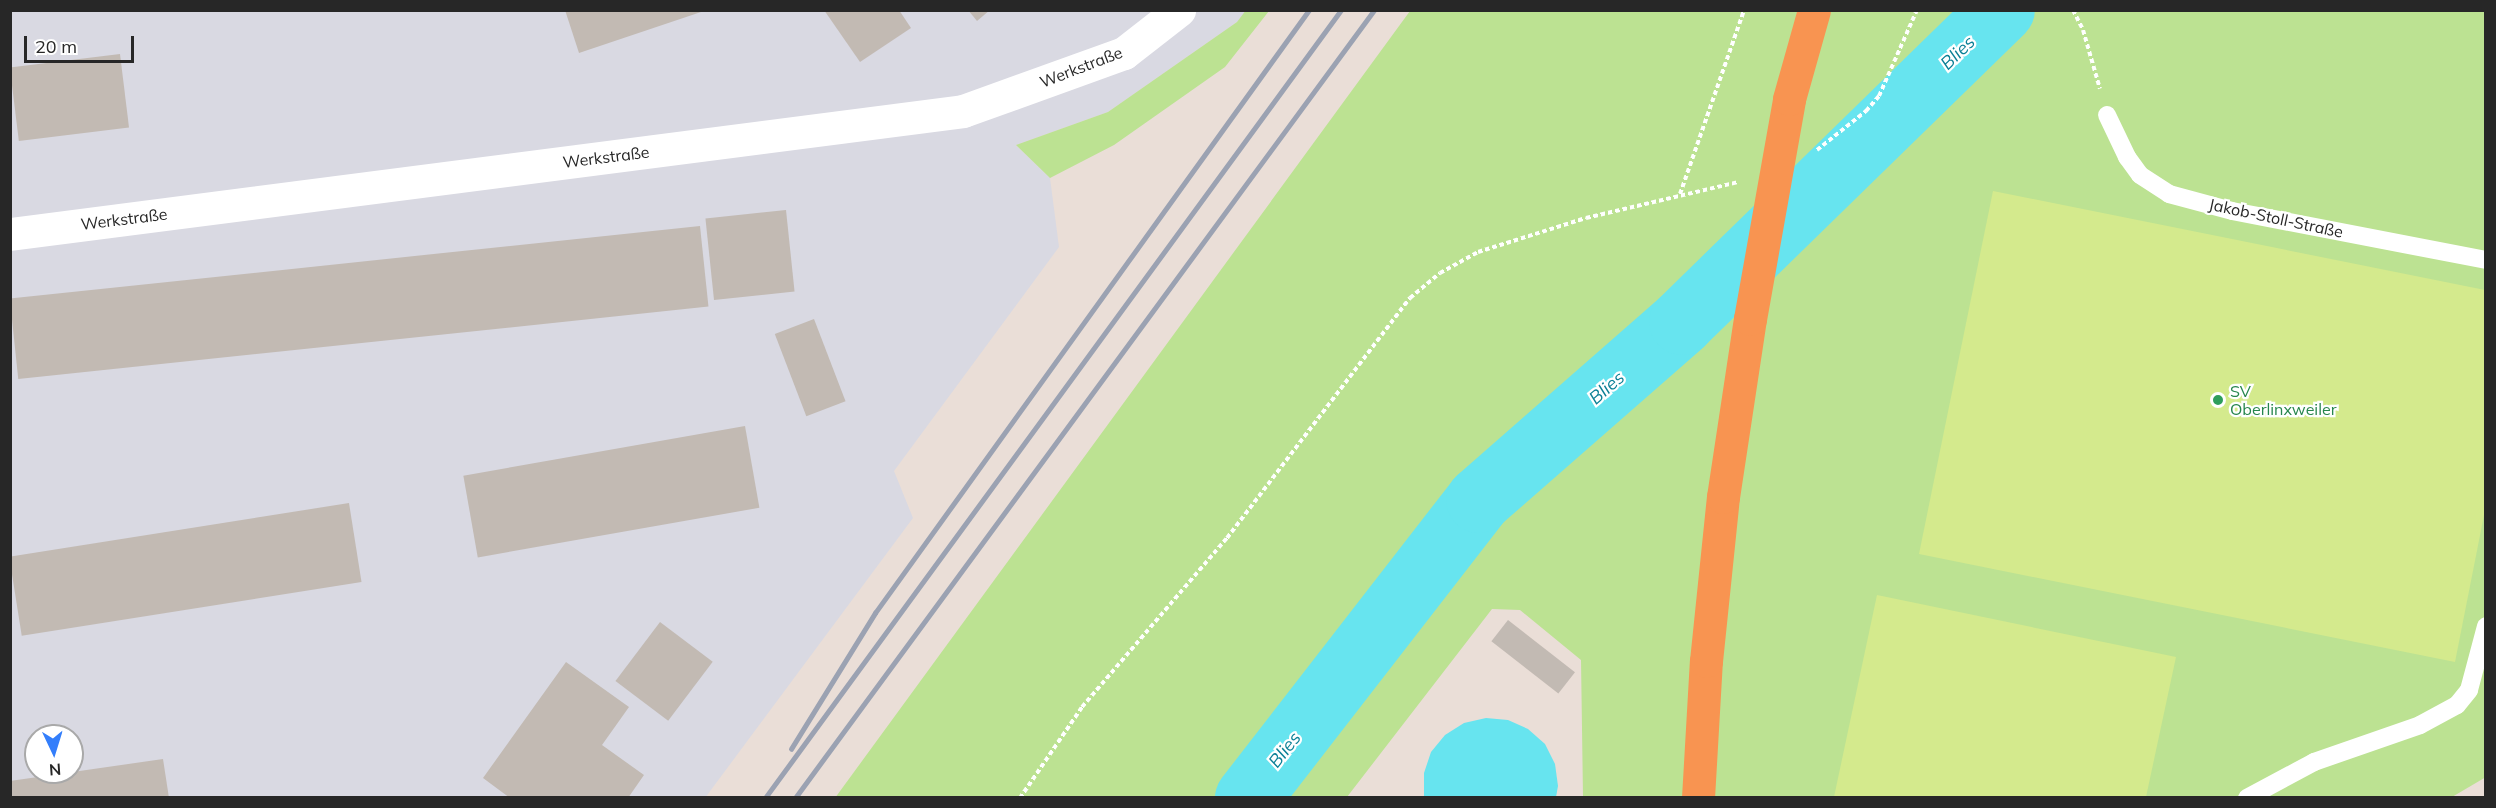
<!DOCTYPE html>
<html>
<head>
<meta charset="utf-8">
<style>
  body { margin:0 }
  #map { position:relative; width:2496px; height:808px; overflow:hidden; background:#eaded7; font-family:Mulish,sans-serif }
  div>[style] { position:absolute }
  .industrial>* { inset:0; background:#d9d9e2 }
  .green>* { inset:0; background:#bce292 }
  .pitch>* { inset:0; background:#d4ea8d }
  .water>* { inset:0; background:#67e4ef }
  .river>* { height:66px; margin:-33px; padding:0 33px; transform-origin:33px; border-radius:33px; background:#67e4ef }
  .building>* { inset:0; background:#c2bab3; transform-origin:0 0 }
  .path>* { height:4px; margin-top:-2px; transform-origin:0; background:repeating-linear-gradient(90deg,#fff 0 4.5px,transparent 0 7.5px) }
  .service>* { height:18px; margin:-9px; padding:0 9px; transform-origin:9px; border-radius:9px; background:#fff }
  .minor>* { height:33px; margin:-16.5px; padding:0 16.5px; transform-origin:16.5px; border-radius:16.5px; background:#fff }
  .trunk>* { height:33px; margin:-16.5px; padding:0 16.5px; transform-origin:16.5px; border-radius:16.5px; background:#f89451 }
  .rail>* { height:4.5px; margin:-2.25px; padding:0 2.25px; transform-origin:2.25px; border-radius:2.25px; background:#9ba2b2 }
  .dots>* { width:16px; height:16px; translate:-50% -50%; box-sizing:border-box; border:3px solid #fff; border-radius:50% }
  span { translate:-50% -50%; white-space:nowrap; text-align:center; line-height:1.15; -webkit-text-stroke:4.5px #fff; paint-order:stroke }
  .street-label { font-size:16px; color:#272727 }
  .leisure-label { font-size:16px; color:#27864d }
  .left { translate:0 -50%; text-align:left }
  .water-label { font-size:18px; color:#0b8096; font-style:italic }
  .frame { position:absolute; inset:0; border:12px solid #272727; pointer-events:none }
  .north { position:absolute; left:24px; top:724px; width:60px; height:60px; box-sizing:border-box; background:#fff; border:2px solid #a9a9a9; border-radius:50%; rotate:176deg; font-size:16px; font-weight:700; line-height:24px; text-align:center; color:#272727 }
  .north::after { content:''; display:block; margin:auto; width:21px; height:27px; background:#337efb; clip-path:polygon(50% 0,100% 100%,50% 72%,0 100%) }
  .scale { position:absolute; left:24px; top:36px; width:110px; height:27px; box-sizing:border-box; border:3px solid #272727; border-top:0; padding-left:8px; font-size:18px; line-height:21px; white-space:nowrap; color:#272727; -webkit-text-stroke:4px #fff; paint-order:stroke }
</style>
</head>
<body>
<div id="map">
  <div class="industrial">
    <div style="clip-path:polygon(evenodd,10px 11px,1246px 11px,1237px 22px,1108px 112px,1016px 145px,1050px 178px,1059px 247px,894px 471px,913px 518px,705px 798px,11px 797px,10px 11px,36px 736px,72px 736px,72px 772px,36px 772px,36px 736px)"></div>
  </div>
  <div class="green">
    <div style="clip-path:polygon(1246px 10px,1269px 11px,1225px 67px,1114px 145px,1050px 178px,1016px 145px,1108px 112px,1237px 22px)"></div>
    <div style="clip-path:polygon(1410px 11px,2485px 11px,2486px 777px,2452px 797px,1583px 797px,1581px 660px,1520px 610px,1492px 609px,1347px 797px,835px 798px)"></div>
  </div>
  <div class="pitch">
    <div style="clip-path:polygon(1993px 191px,2485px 290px,2485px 510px,2455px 662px,1919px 554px)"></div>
    <div style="clip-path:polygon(1877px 595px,2176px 657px,2146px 797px,1834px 797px)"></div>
  </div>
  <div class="water">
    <div style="clip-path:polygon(1486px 718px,1508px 720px,1528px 729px,1545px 744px,1555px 764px,1558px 786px,1556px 797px,1424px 797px,1424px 773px,1431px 752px,1445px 735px,1464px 723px)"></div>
  </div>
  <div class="river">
    <div style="left:1248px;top:798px;width:377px;rotate:-52.2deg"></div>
    <div style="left:1479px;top:500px;width:270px;rotate:-41.2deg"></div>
    <div style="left:1682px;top:322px;width:447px;rotate:-44.3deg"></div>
  </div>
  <div class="building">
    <div style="clip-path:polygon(565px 10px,704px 10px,704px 11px,579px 53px)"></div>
    <div style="clip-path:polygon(824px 10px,899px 10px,911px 28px,860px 62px)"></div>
    <div style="clip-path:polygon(968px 10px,990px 10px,977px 21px)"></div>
    <div style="left:120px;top:54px;width:74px;height:111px;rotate:83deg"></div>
    <div style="left:786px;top:210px;width:82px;height:81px;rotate:84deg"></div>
    <div style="left:700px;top:226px;width:81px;height:694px;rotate:84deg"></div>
    <div style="left:814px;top:319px;width:88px;height:42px;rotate:69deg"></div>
    <div style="left:745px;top:426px;width:83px;height:286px;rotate:80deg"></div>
    <div style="left:349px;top:503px;width:80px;height:344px;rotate:81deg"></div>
    <div style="left:1508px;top:620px;width:85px;height:27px;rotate:38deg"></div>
    <div style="left:660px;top:622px;width:66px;height:74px;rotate:37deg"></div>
    <div style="clip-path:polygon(566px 662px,629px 707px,602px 745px,644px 775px,628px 798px,510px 798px,483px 778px)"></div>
    <div style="clip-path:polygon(163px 759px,169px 798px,10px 798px,10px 781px)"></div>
  </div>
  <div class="path">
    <div style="left:2073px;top:10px;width:22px;rotate:63deg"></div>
    <div style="left:2083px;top:30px;width:61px;rotate:73.9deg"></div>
    <div style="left:1817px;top:150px;width:63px;rotate:-38.5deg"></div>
    <div style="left:1866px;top:111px;width:20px;rotate:-49deg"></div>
    <div style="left:1879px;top:96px;width:94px;rotate:-66.2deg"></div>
    <div style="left:1680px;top:194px;width:195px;rotate:-70.8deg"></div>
    <div style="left:1020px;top:798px;width:110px;rotate:-55.7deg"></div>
    <div style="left:1082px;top:707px;width:223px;rotate:-49.4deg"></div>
    <div style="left:1227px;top:538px;width:302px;rotate:-52.7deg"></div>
    <div style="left:1410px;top:298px;width:39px;rotate:-40deg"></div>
    <div style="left:1440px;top:273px;width:43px;rotate:-28.9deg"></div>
    <div style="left:1478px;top:252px;width:113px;rotate:-17.5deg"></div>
    <div style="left:1586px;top:218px;width:156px;rotate:-13.3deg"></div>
  </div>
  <div class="service">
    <div style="left:2107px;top:115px;width:47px;rotate:64.5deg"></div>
    <div style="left:2127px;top:157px;width:22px;rotate:54deg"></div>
    <div style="left:2140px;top:175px;width:35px;rotate:33deg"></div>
    <div style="left:2169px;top:194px;width:65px;rotate:15.1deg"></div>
    <div style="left:2232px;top:211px;width:259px;rotate:10.9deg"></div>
    <div style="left:2247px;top:798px;width:76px;rotate:-28.2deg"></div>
    <div style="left:2314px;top:762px;width:112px;rotate:-19.2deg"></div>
    <div style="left:2420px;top:725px;width:42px;rotate:-28.4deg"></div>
    <div style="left:2457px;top:705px;width:19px;rotate:-51deg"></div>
    <div style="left:2469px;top:690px;width:66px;rotate:-75.1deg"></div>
  </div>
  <div class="minor">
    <div style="left:10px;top:234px;width:961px;rotate:-7.35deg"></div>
    <div style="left:963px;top:111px;width:171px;rotate:-19.8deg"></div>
    <div style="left:1124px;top:53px;width:70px;rotate:-38deg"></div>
  </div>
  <div class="trunk">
    <div style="left:1698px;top:798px;width:137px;rotate:-86.7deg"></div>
    <div style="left:1706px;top:661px;width:165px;rotate:-84.1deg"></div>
    <div style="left:1723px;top:497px;width:180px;rotate:-81.4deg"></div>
    <div style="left:1750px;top:319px;width:223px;rotate:-79.9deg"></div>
    <div style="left:1789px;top:99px;width:92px;rotate:-74.3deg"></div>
  </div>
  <div class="rail">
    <div style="left:791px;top:749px;width:160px;rotate:-58.3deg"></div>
    <div style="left:875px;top:613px;width:743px;rotate:-54.26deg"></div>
    <div style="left:765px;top:798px;width:976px;rotate:-53.83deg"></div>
    <div style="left:795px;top:798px;width:978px;rotate:-53.69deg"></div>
  </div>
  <div class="dots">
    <div style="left:2218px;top:400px;background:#2e9e5b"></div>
  </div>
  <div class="street-label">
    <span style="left:1081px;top:67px;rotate:-21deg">Werkstraße</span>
    <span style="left:606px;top:157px;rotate:-7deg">Werkstraße</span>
    <span style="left:2276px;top:218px;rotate:12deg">Jakob-Stoll-Straße</span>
    <span style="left:124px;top:219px;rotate:-7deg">Werkstraße</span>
  </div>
  <div class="leisure-label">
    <span class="left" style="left:2230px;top:400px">SV<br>Oberlinxweiler</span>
  </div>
  <div class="water-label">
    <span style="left:1958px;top:53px;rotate:-44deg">Blies</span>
    <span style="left:1607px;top:388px;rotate:-41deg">Blies</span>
    <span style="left:1285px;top:750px;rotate:-52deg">Blies</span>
  </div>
  <div class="frame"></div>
  <div class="north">N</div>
  <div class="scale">20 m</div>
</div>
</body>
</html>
